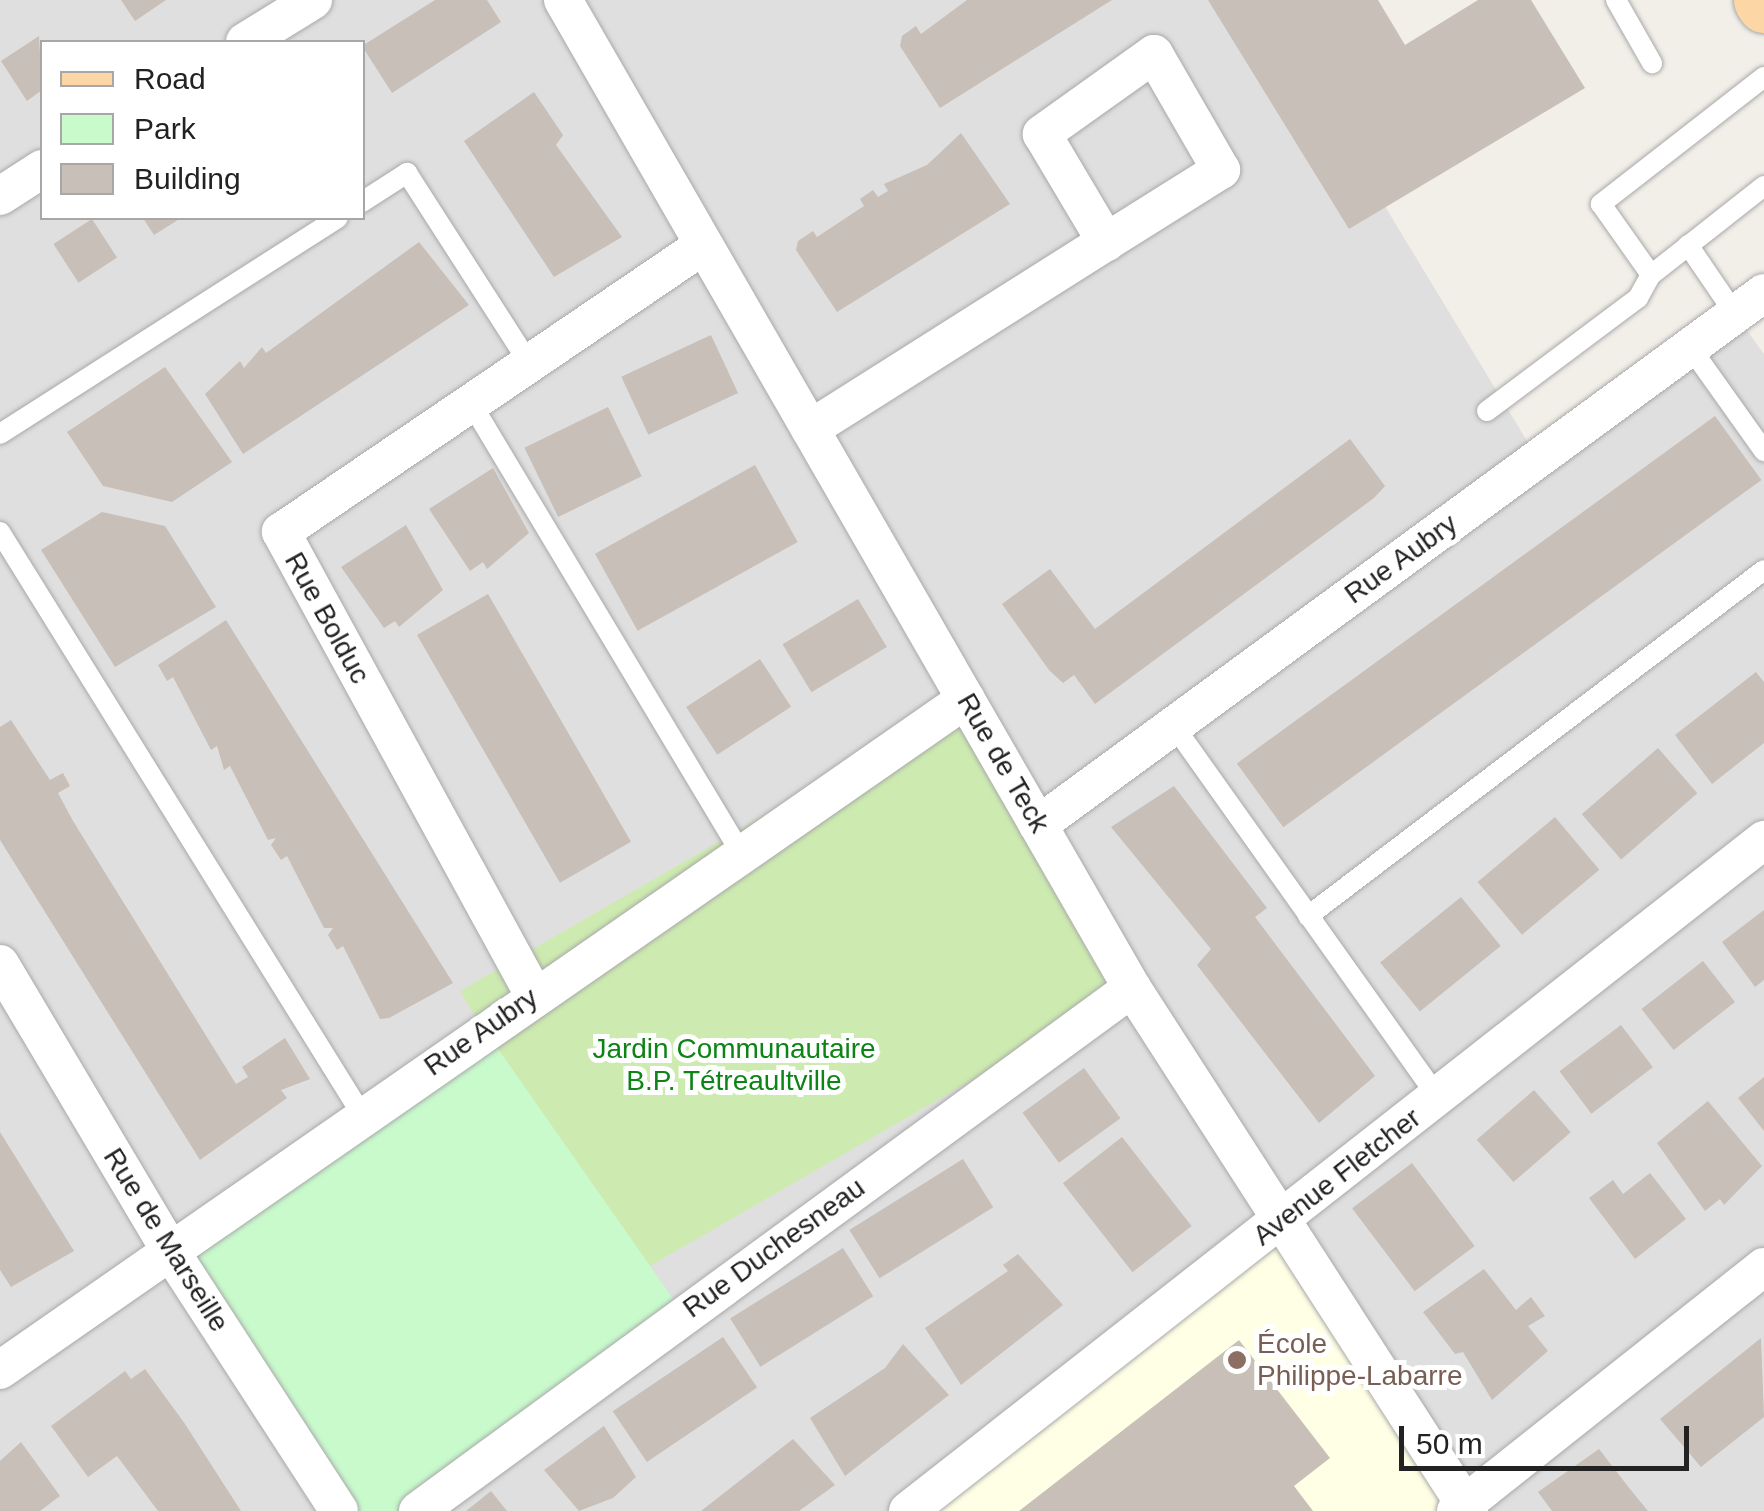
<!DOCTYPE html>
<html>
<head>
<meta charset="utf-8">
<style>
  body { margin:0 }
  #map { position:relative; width:1764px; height:1511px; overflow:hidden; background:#f2efe9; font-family:Helvetica,sans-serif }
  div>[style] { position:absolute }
  .residential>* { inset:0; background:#e0dfdf }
  .education>* { inset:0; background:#ffffe5 }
  .grass>* { inset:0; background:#cdebb0; transform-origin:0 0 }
  .park>* { inset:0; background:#c8facc }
  .building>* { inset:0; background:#c7bfb8; transform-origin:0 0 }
  .roads { filter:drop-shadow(0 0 2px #a9a9a9) drop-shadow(0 0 2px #a9a9a9) }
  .service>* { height:20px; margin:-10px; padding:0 10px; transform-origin:10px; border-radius:10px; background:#fff }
  .minor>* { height:38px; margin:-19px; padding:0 19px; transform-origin:19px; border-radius:19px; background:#fff }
  .primary>* { height:55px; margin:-27.5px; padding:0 27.5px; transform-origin:27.5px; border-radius:27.5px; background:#fcd6a4 }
  .dots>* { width:28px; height:28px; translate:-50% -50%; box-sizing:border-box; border:5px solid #fff; border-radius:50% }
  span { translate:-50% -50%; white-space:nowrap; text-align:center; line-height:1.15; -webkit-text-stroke:10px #fff; paint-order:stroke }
  .street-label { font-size:28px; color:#222 }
  .park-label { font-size:28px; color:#0c8416 }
  .education-label { font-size:28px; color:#785e54 }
  .left { translate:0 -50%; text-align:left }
  .legend { position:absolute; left:40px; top:40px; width:325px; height:180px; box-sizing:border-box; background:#fff; border:2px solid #a7a7a7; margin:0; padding:12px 18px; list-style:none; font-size:30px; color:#222 }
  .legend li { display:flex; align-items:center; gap:20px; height:50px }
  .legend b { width:50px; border:2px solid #a7a7a7 }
  .scale { position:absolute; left:1399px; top:1426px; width:290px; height:45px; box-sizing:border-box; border:5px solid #222; border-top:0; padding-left:12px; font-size:30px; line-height:35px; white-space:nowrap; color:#222; -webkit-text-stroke:8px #fff; paint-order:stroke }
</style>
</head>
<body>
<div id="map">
  <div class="residential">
    <div style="clip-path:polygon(0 0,306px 0,238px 42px,42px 42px,42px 218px,362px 218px,362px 42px,243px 42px,310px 0,1260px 0,1538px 459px,1735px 314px,1764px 354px,1764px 1511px,0 1511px)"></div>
  </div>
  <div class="education">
    <div style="clip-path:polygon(1282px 1221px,1456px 1511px,908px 1511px)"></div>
  </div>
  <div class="grass">
    <div style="left:966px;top:699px;width:333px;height:584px;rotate:60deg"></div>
  </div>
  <div class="park">
    <div style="clip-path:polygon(484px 1029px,683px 1313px,418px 1511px,339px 1511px,169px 1249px)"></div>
  </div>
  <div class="building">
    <div style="clip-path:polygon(121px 0,166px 0,135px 21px)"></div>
    <div style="clip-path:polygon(435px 0,487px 0,501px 22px,392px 93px,362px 46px)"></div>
    <div style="clip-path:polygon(967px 0,1112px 0,940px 108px,900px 46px,902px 36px,916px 26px,921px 34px)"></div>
    <div style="clip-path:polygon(1208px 0,1378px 0,1405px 45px,1478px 0,1531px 0,1585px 88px,1349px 229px)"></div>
    <div style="clip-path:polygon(39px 36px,42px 90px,27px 101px,1px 61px)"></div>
    <div style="clip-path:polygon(534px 92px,563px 135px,556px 145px,622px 237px,554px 277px,464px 141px)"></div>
    <div style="clip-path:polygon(961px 133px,1010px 204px,837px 312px,796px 250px,798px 241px,813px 231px,817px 237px,864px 206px,860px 199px,873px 190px,878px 197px,888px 191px,884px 184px,927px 165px)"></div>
    <div style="clip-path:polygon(143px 218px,181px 218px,154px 235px)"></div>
    <div style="left:92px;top:219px;width:46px;height:46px;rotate:57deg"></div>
    <div style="clip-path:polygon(419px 242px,469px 305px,243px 454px,205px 394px,240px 361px,244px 368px,262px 347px,266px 353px)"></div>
    <div style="left:711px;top:335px;width:64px;height:99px;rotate:65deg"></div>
    <div style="clip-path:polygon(165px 367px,232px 462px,172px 502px,103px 486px,67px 432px)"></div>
    <div style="left:608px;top:407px;width:77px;height:93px;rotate:64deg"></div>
    <div style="left:1715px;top:416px;width:79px;height:591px;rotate:54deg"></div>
    <div style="clip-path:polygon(1350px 439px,1385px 486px,1374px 498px,1095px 704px,1074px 675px,1063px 683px,1049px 670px,1002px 604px,1050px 569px,1095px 629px)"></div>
    <div style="left:755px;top:465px;width:88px;height:183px;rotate:61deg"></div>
    <div style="clip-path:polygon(493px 468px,529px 533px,487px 569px,483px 562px,470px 571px,429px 509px)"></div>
    <div style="clip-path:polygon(102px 512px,165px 526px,216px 607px,115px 667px,41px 550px)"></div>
    <div style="clip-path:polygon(406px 525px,443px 590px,399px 627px,395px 621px,384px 628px,341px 567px)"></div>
    <div style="left:488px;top:594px;width:286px;height:82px;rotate:60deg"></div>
    <div style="left:858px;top:599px;width:56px;height:88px;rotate:59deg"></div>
    <div style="clip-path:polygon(226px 620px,453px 983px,389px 1018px,380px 1019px,343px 946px,337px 950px,328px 935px,333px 928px,324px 928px,287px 856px,281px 860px,271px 845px,276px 838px,268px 840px,230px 766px,224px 770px,217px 746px,211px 750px,173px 677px,167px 681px,158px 665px)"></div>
    <div style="left:760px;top:659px;width:57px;height:88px;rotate:57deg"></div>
    <div style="clip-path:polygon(1756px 672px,1764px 682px,1764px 743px,1712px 784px,1675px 735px)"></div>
    <div style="clip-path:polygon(11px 720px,50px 780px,63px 773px,70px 786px,58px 793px,73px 821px,236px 1084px,248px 1077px,242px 1067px,285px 1038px,310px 1079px,281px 1090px,287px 1098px,200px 1160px,0 840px,0 727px)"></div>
    <div style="left:1658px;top:748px;width:60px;height:101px;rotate:49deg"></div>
    <div style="clip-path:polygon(1174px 786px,1267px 908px,1255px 917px,1375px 1076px,1319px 1123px,1197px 965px,1211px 949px,1111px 827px)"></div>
    <div style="left:1555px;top:817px;width:69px;height:101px;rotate:50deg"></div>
    <div style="left:1461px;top:897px;width:63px;height:104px;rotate:51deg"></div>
    <div style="clip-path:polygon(1764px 910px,1764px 980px,1755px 987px,1722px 942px)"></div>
    <div style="left:1703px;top:961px;width:52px;height:78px;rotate:52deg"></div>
    <div style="left:1621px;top:1025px;width:53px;height:77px;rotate:53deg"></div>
    <div style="left:1084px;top:1068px;width:62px;height:76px;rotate:54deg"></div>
    <div style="clip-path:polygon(1764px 1077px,1764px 1131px,1738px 1098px)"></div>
    <div style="left:1534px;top:1090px;width:56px;height:76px;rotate:49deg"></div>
    <div style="clip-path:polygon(1708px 1101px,1762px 1166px,1724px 1205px,1720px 1199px,1705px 1211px,1657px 1143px)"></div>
    <div style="clip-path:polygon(0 1132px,74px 1251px,11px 1287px,0 1270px)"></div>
    <div style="left:1122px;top:1137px;width:113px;height:75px;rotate:52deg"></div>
    <div style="left:963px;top:1159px;width:57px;height:134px;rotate:58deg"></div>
    <div style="left:1412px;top:1163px;width:104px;height:75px;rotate:53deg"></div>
    <div style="clip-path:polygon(1650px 1173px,1686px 1219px,1635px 1259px,1589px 1198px,1613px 1180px,1623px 1194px)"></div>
    <div style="left:843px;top:1248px;width:57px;height:133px;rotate:58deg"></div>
    <div style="clip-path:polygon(1018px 1254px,1063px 1305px,961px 1385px,925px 1328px,1008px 1271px,1003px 1265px)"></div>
    <div style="clip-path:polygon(1484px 1269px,1516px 1310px,1531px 1297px,1545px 1316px,1528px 1326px,1548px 1351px,1492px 1400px,1463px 1352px,1455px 1354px,1423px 1312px)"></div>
    <div style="left:723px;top:1337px;width:61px;height:133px;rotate:56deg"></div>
    <div style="clip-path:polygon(1761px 1338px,1764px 1417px,1701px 1467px,1660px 1419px)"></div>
    <div style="clip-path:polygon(1239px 1340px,1330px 1458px,1294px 1486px,1313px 1511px,1019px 1511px)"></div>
    <div style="clip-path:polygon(903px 1344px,949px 1395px,845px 1476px,810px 1418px,885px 1368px)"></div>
    <div style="clip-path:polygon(145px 1369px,185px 1424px,241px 1511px,158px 1511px,117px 1456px,88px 1477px,51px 1426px,125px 1371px,131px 1379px)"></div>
    <div style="clip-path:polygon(604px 1426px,636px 1477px,613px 1498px,579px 1511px,544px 1470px)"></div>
    <div style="clip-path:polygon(793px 1439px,835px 1485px,799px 1511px,701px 1511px)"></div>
    <div style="clip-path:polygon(21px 1442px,60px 1496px,40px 1511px,0 1511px,0 1461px)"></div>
    <div style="clip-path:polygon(1599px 1449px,1630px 1489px,1648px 1511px,1552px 1511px,1538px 1492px)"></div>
    <div style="clip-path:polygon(491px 1491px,507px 1511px,466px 1511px)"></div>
  </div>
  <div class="roads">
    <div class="service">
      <div style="left:1616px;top:0;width:73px;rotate:60.3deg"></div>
      <div style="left:1764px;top:77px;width:207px;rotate:142.1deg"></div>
      <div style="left:1601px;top:204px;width:87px;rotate:54.8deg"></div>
      <div style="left:1651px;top:275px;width:144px;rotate:-38.2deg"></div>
      <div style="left:362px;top:202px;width:54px;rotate:-32.8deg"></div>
      <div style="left:407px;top:173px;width:226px;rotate:57.3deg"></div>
      <div style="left:1688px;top:245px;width:83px;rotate:55.7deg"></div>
      <div style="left:1690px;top:347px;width:128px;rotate:54.6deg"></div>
      <div style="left:471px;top:403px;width:525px;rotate:59.04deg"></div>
      <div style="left:1487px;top:411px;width:189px;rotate:-36.8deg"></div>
      <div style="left:1638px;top:298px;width:26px;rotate:-61deg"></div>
      <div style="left:0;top:434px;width:401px;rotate:-32.6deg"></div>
      <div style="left:0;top:532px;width:686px;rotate:58.16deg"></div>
      <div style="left:1174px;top:726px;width:455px;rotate:54.6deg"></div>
      <div style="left:1308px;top:916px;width:572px;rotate:-37.19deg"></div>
    </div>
    <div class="minor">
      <div style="left:563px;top:0;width:1140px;rotate:60.06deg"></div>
      <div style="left:1132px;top:988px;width:622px;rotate:57.2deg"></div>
      <div style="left:245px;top:42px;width:80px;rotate:-31.7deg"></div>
      <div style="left:0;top:196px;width:50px;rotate:-32.7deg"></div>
      <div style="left:810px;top:429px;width:350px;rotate:-32.3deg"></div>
      <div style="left:1106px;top:242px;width:136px;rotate:-32.1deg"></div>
      <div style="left:1221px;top:170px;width:134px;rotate:-120deg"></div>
      <div style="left:1154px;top:54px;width:138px;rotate:144.5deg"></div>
      <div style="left:1042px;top:134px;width:126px;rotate:59.3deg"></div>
      <div style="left:1038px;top:825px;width:900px;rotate:-36.23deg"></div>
      <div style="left:0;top:964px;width:331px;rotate:59.3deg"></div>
      <div style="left:169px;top:1249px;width:312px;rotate:57deg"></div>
      <div style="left:534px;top:995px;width:528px;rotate:-118.65deg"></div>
      <div style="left:281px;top:532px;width:511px;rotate:-34.16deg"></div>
      <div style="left:0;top:1370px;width:1176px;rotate:-34.78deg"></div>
      <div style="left:418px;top:1511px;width:885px;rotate:-36.22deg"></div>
      <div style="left:908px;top:1511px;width:1088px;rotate:-38.09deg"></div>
      <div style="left:1456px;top:1511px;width:393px;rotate:-38.4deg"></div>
    </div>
    <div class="primary">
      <div style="left:1761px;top:0;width:6px;rotate:59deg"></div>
    </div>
  </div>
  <div class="dots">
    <div style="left:1237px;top:1360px;background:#8d6e63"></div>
  </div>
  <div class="street-label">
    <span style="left:1401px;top:559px;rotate:-36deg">Rue Aubry</span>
    <span style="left:327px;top:618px;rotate:61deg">Rue Bolduc</span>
    <span style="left:1003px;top:763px;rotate:60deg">Rue de Teck</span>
    <span style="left:481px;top:1032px;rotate:-35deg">Rue Aubry</span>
    <span style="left:1337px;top:1177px;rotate:-38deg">Avenue Fletcher</span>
    <span style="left:166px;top:1240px;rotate:58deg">Rue de Marseille</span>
    <span style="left:774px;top:1248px;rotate:-36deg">Rue Duchesneau</span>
  </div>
  <div class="park-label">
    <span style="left:734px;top:1065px">Jardin Communautaire<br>B.P. Tétreaultville</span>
  </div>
  <div class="education-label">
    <span class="left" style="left:1257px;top:1360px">École<br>Philippe-Labarre</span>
  </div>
  <ul class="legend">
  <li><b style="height:12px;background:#fcd6a4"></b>Road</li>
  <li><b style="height:28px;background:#c8facc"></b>Park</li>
  <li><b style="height:28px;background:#c7bfb8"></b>Building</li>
  </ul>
  <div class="scale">50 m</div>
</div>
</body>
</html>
